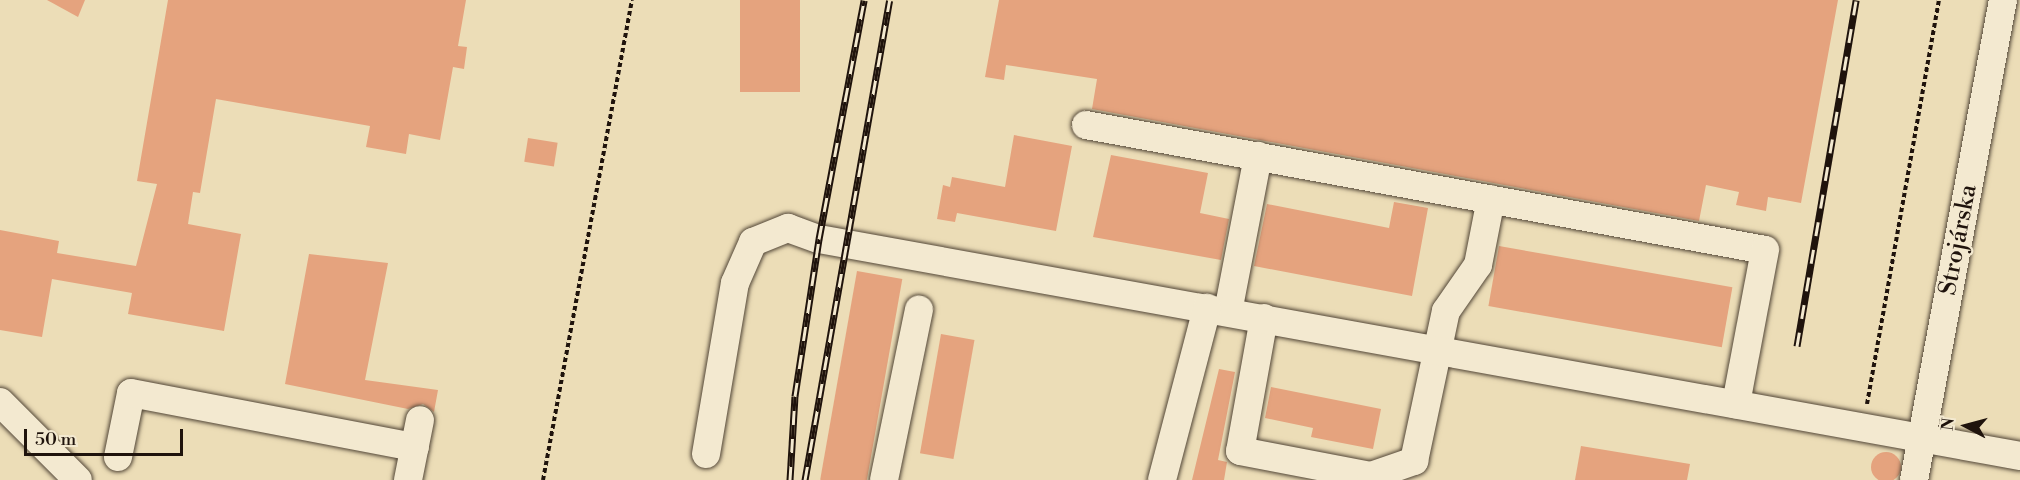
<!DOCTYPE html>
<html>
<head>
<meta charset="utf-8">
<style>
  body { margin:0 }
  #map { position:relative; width:2020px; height:480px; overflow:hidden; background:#ecddb7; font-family:"Libre Bodoni",serif }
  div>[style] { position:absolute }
  .building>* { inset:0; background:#e5a37e; transform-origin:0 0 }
  .round { border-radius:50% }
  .path>* { height:4px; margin-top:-2px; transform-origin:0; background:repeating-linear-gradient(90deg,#1f130c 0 4.5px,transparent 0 7.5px) }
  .roads { filter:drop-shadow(0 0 2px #524637) drop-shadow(0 0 2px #524637) }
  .minor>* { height:28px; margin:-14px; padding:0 14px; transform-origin:14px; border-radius:14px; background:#f3e9d0 }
  .rail>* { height:7px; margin-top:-3.5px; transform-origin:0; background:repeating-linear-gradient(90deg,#f3e9d0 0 14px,#1f130c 0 28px); box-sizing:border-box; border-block:2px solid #1f130c }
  span { translate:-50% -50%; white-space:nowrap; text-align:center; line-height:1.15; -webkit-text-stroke:4.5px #f3e9d0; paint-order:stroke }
  .street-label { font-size:24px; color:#1f130c }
  .north { position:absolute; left:1936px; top:396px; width:60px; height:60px; -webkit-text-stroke:4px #f3e9d0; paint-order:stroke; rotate:276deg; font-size:16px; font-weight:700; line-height:24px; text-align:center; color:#1f130c }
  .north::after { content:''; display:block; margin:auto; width:21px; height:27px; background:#1f130c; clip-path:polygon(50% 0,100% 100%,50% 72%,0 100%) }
  .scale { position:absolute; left:24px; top:429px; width:159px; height:27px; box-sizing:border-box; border:3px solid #1f130c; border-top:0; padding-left:8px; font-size:18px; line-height:21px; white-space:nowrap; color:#1f130c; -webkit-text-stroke:4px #f3e9d0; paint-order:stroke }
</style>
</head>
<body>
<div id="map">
  <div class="building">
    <div style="clip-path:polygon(47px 0,85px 0,78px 17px)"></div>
    <div style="clip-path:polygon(168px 0,466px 0,458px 46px,467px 47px,464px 69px,453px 67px,440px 140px,409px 134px,406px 154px,366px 147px,370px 126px,216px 99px,200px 193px,193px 192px,188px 224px,241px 234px,224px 331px,128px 314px,132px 293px,52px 279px,42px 337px,0 330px,0 230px,59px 241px,57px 253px,136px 266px,157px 184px,137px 181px)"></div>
    <div style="left:740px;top:0;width:60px;height:92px"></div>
    <div style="clip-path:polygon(999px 0,1838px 0,1801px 203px,1768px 197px,1766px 211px,1736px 205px,1739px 192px,1706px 185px,1699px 221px,1092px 109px,1097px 79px,1006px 65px,1004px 80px,985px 77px)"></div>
    <div style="clip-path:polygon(1014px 135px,1072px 146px,1056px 231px,957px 213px,955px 222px,937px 219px,943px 185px,950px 187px,952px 177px,1005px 187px)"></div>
    <div style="left:528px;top:138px;width:30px;height:24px;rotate:9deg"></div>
    <div style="clip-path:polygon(1111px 155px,1208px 173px,1200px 213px,1229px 219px,1221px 260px,1093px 237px)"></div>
    <div style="clip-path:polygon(1394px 202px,1428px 208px,1412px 296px,1254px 266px,1267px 204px,1389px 228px)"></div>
    <div style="left:1499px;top:246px;width:237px;height:61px;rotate:10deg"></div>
    <div style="clip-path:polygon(309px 254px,388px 263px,365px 380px,438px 390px,434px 412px,423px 404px,408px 409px,285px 384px)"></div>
    <div style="left:857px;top:271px;width:46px;height:212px;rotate:10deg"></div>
    <div style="left:941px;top:334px;width:34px;height:121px;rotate:10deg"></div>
    <div style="clip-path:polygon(1219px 369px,1235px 372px,1218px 460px,1227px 462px,1224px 480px,1192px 480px)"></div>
    <div style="clip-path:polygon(1271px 387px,1381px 409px,1373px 449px,1311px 437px,1313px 428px,1265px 418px)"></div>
    <div style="clip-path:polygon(1581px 446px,1690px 464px,1687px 480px,1575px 480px)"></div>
    <div class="round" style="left:1871px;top:452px;width:30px;height:30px"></div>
  </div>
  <div class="path">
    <div style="left:1867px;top:404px;width:410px;rotate:-79.9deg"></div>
    <div style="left:543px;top:480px;width:488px;rotate:-79.5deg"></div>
  </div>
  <div class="roads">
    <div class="minor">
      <div style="left:1086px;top:125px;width:690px;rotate:10.43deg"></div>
      <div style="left:1765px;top:250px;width:157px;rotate:100.7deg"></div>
      <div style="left:1228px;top:312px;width:159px;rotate:-79.1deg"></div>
      <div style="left:1264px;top:318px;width:135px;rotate:100.2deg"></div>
      <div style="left:1240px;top:451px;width:133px;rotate:10.8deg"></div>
      <div style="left:1371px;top:476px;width:46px;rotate:-19.2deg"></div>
      <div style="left:1414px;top:461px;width:153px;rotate:-78deg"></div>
      <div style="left:1446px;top:311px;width:56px;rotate:-55.2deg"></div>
      <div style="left:1478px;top:265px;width:67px;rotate:-78.9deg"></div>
      <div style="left:0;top:402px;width:110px;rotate:45deg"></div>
      <div style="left:706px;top:454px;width:173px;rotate:-80.4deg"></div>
      <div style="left:735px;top:283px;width:45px;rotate:-66.3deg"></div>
      <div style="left:753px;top:242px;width:38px;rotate:-22deg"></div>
      <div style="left:788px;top:228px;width:33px;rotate:20deg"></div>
      <div style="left:819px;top:239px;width:1220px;rotate:10.24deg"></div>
      <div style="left:118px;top:457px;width:65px;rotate:-78.5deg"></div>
      <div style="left:131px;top:393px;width:289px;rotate:10.8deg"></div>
      <div style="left:408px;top:480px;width:61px;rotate:-78.7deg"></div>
      <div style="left:884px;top:480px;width:174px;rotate:-78.4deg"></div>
      <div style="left:1162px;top:480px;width:178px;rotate:-75.3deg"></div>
      <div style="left:1914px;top:480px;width:488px;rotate:-79.5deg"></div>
    </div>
  </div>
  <div class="rail">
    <div style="left:1797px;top:346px;width:351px;rotate:-80.3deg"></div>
    <div style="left:790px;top:480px;width:84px;rotate:-86.6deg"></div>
    <div style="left:795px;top:396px;width:159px;rotate:-81.3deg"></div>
    <div style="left:819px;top:239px;width:243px;rotate:-79.3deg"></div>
    <div style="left:805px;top:480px;width:487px;rotate:-80deg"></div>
  </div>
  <div class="street-label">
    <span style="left:1959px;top:240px;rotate:-79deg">Strojárska</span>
  </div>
  <div class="north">N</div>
  <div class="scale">50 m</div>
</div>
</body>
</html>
